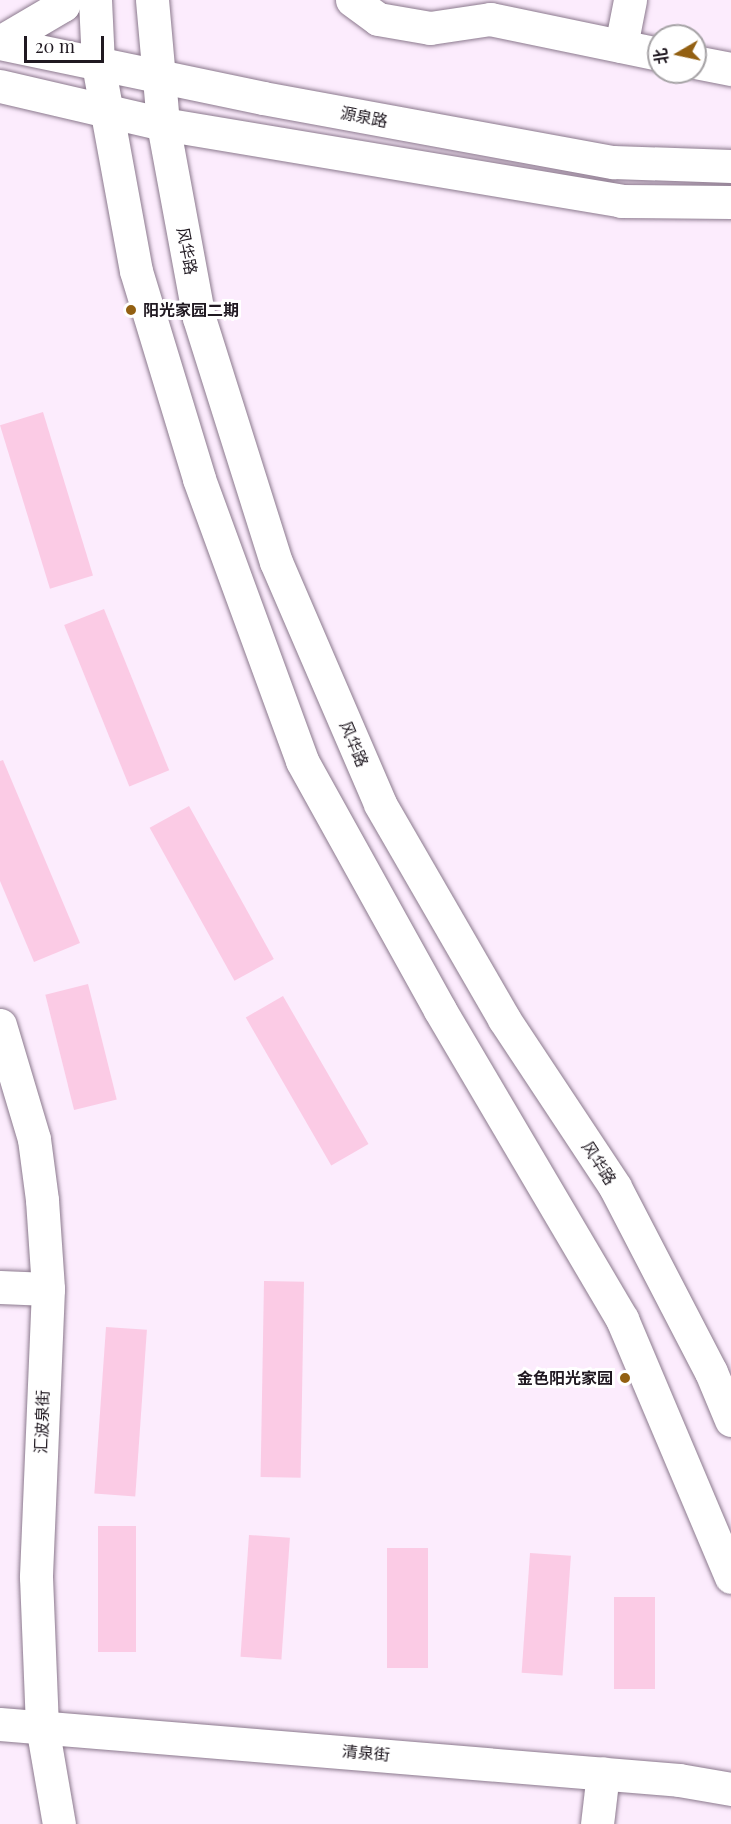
<!DOCTYPE html>
<html>
<head>
<meta charset="utf-8">
<style>
  body { margin:0 }
  #map { position:relative; width:731px; height:1824px; overflow:hidden; background:#fcecfd; font-family:"Playfair Display","Noto Sans SC",serif }
  div>[style] { position:absolute }
  .building>* { inset:0; background:#fbcbe5; transform-origin:0 0 }
  .roads { filter:drop-shadow(0 0 2px #8b798d) drop-shadow(0 0 2px #8b798d) }
  .minor>* { height:33px; margin:-16.5px; padding:0 16.5px; transform-origin:16.5px; border-radius:16.5px; background:#fff }
  .dots>* { width:16px; height:16px; translate:-50% -50%; box-sizing:border-box; border:3px solid #fff; border-radius:50% }
  span { translate:-50% -50%; white-space:nowrap; text-align:center; line-height:1.15; -webkit-text-stroke:6px #fff; paint-order:stroke }
  .street-label { font-size:16px; color:#201921 }
  .poi-label { font-size:16px; color:#201921; font-weight:700 }
  .left { translate:0 -50%; text-align:left }
  .right { translate:-100% -50%; text-align:right }
  .north { position:absolute; left:647px; top:24px; width:60px; height:60px; box-sizing:border-box; background:#fff; border:2px solid #a6a3a6; border-radius:50%; rotate:261deg; font-size:16px; font-weight:700; line-height:24px; text-align:center; color:#201921 }
  .north::after { content:''; display:block; margin:auto; width:21px; height:27px; background:#936012; clip-path:polygon(50% 0,100% 100%,50% 72%,0 100%) }
  .scale { position:absolute; left:24px; top:36px; width:80px; height:27px; box-sizing:border-box; border:3px solid #201921; border-top:0; padding-left:8px; font-size:18px; line-height:21px; white-space:nowrap; color:#201921; -webkit-text-stroke:4px #fff; paint-order:stroke }
</style>
</head>
<body>
<div id="map">
  <div class="building">
    <div style="left:43px;top:412px;width:171px;height:45px;rotate:73deg"></div>
    <div style="left:104px;top:609px;width:174px;height:43px;rotate:68deg"></div>
    <div style="clip-path:polygon(3px 760px,80px 943px,34px 962px,0 881px,0 761px)"></div>
    <div style="left:189px;top:806px;width:175px;height:45px;rotate:61deg"></div>
    <div style="left:88px;top:984px;width:119px;height:44px;rotate:76deg"></div>
    <div style="left:283px;top:996px;width:171px;height:43px;rotate:60deg"></div>
    <div style="left:264px;top:1281px;width:40px;height:196px;rotate:1deg"></div>
    <div style="left:106px;top:1327px;width:41px;height:167px;rotate:4deg"></div>
    <div style="left:136px;top:1526px;width:126px;height:38px;rotate:90deg"></div>
    <div style="left:249px;top:1535px;width:41px;height:122px;rotate:4deg"></div>
    <div style="left:387px;top:1548px;width:41px;height:120px"></div>
    <div style="left:530px;top:1553px;width:41px;height:120px;rotate:4deg"></div>
    <div style="left:614px;top:1597px;width:41px;height:92px"></div>
  </div>
  <div class="roads">
    <div class="minor">
      <div style="left:95px;top:0;width:64px;rotate:87.3deg"></div>
      <div style="left:98px;top:64px;width:210px;rotate:79.6deg"></div>
      <div style="left:136px;top:271px;width:217px;rotate:73.1deg"></div>
      <div style="left:199px;top:479px;width:300px;rotate:69.9deg"></div>
      <div style="left:302px;top:761px;width:285px;rotate:61deg"></div>
      <div style="left:440px;top:1010px;width:359px;rotate:59.5deg"></div>
      <div style="left:622px;top:1319px;width:280px;rotate:67.1deg"></div>
      <div style="left:152px;top:0;width:124px;rotate:84.9deg"></div>
      <div style="left:163px;top:124px;width:197px;rotate:79.5deg"></div>
      <div style="left:199px;top:318px;width:256px;rotate:72.5deg"></div>
      <div style="left:276px;top:562px;width:263px;rotate:66.7deg"></div>
      <div style="left:380px;top:804px;width:248px;rotate:60deg"></div>
      <div style="left:504px;top:1019px;width:201px;rotate:56.5deg"></div>
      <div style="left:615px;top:1187px;width:208px;rotate:62.6deg"></div>
      <div style="left:711px;top:1372px;width:52px;rotate:67.4deg"></div>
      <div style="left:352px;top:0;width:32px;rotate:36deg"></div>
      <div style="left:378px;top:19px;width:53px;rotate:9.8deg"></div>
      <div style="left:430px;top:28px;width:61px;rotate:-8.5deg"></div>
      <div style="left:490px;top:19px;width:173px;rotate:11.7deg"></div>
      <div style="left:0;top:42px;width:73px;rotate:-30.4deg"></div>
      <div style="left:63px;top:5px;width:5px;rotate:-68deg"></div>
      <div style="left:0;top:43px;width:269px;rotate:11.8deg"></div>
      <div style="left:263px;top:98px;width:356px;rotate:10.4deg"></div>
      <div style="left:613px;top:162px;width:118px;rotate:1.9deg"></div>
      <div style="left:621px;top:46px;width:47px;rotate:-78.9deg"></div>
      <div style="left:695px;top:62px;width:37px;rotate:11deg"></div>
      <div style="left:0;top:86px;width:167px;rotate:13.1deg"></div>
      <div style="left:163px;top:124px;width:464px;rotate:9.5deg"></div>
      <div style="left:621px;top:201px;width:110px;rotate:0.5deg"></div>
      <div style="left:0;top:1025px;width:119px;rotate:73.4deg"></div>
      <div style="left:34px;top:1139px;width:62px;rotate:82.5deg"></div>
      <div style="left:42px;top:1200px;width:89px;rotate:86.1deg"></div>
      <div style="left:48px;top:1289px;width:288px;rotate:92.4deg"></div>
      <div style="left:36px;top:1577px;width:149px;rotate:87.7deg"></div>
      <div style="left:42px;top:1726px;width:99px;rotate:80.2deg"></div>
      <div style="left:0;top:1287px;width:48px;rotate:2.4deg"></div>
      <div style="left:0;top:1724px;width:681px;rotate:4.71deg"></div>
      <div style="left:679px;top:1780px;width:53px;rotate:9.8deg"></div>
      <div style="left:597px;top:1824px;width:51px;rotate:-83.3deg"></div>
    </div>
  </div>
  <div class="dots">
    <div style="left:131px;top:310px;background:#936012"></div>
    <div style="left:625px;top:1378px;background:#936012"></div>
  </div>
  <div class="street-label">
    <span style="left:364px;top:117px;rotate:11deg">源泉路</span>
    <span style="left:187px;top:251px;rotate:79deg">风华路</span>
    <span style="left:354px;top:744px;rotate:67deg">风华路</span>
    <span style="left:599px;top:1163px;rotate:57deg">风华路</span>
    <span style="left:42px;top:1422px;rotate:-88deg">汇波泉街</span>
    <span style="left:366px;top:1753px;rotate:5deg">清泉街</span>
  </div>
  <div class="poi-label">
    <span class="left" style="left:143px;top:310px">阳光家园二期</span>
    <span class="right" style="left:613px;top:1378px">金色阳光家园</span>
  </div>
  <div class="north">北</div>
  <div class="scale">20 m</div>
</div>
</body>
</html>
